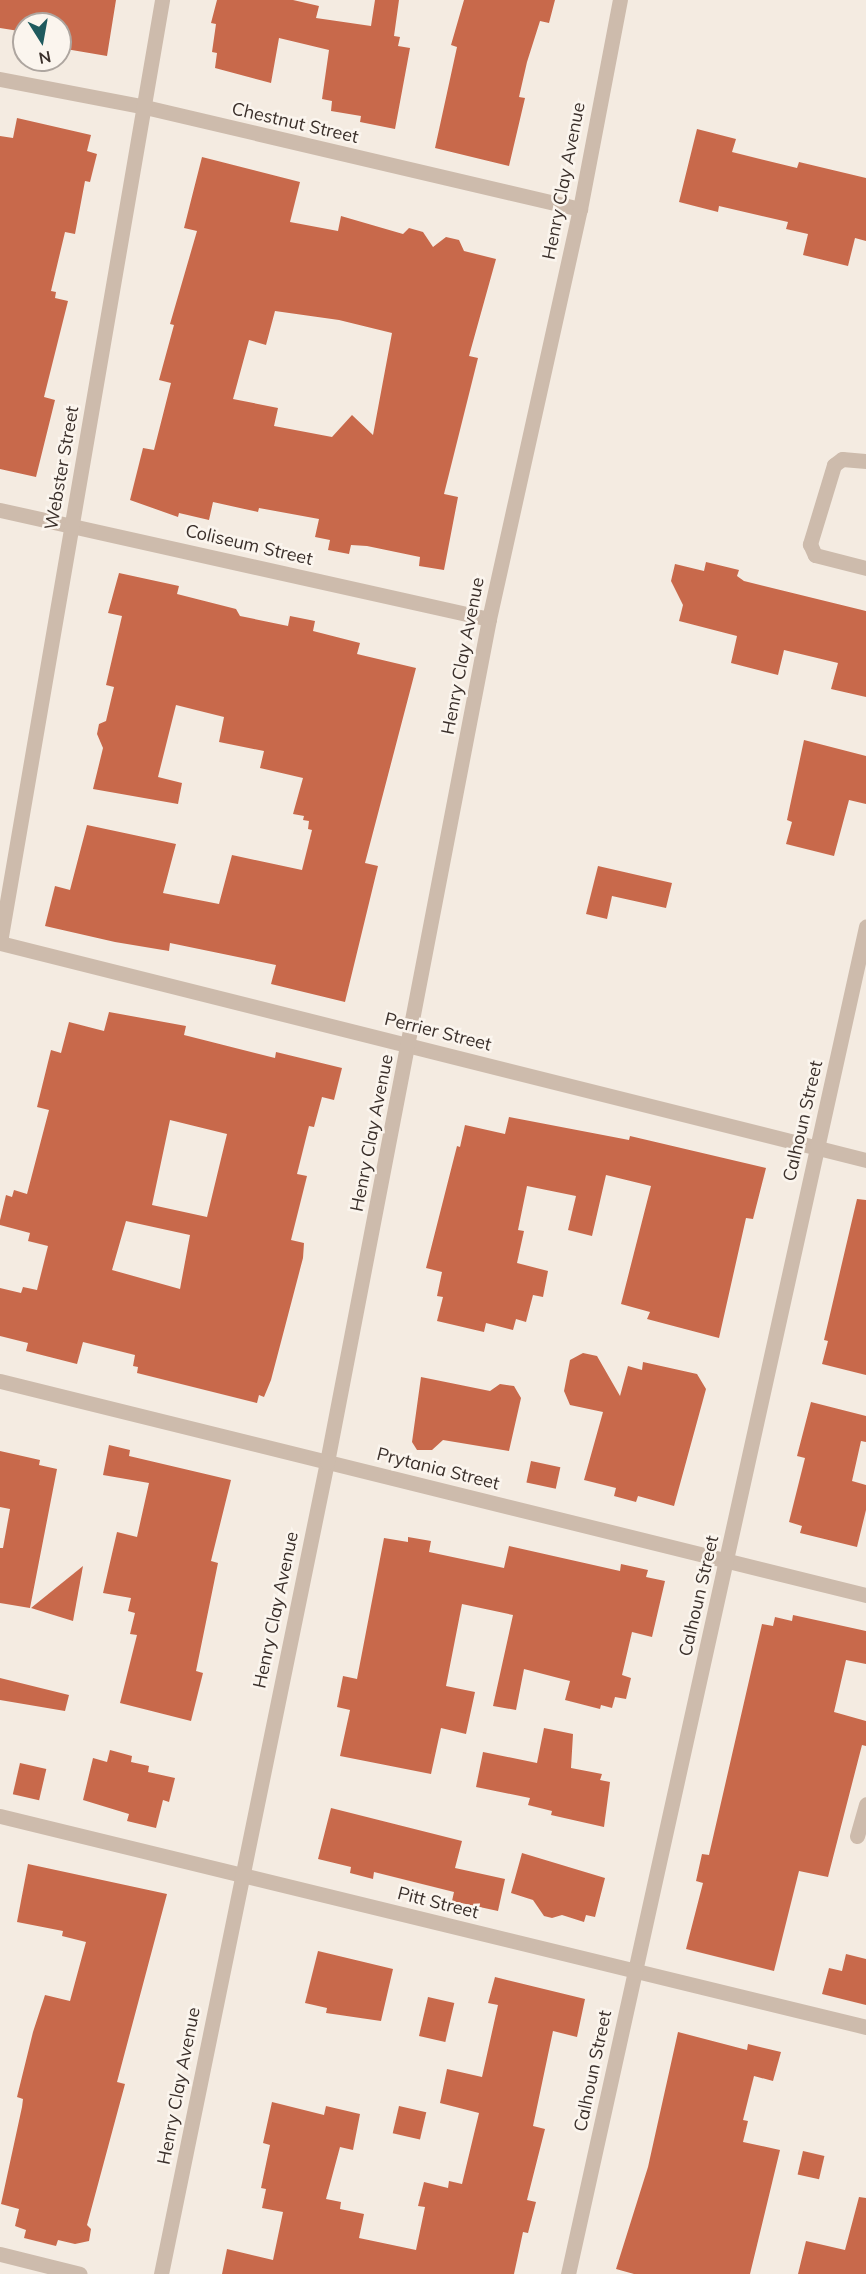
<!DOCTYPE html>
<html>
<head>
<meta charset="utf-8">
<style>
  body { margin:0 }
  #map { position:relative; width:866px; height:2274px; overflow:hidden; background:#f4ebe1; font-family:Mulish,sans-serif }
  div>[style] { position:absolute }
  .building>* { inset:0; background:#c8694b; transform-origin:0 0 }
  .minor>* { height:15px; margin:-7.5px; padding:0 7.5px; transform-origin:7.5px; border-radius:7.5px; background:#cdbbac }
  span { translate:-50% -50%; white-space:nowrap; text-align:center; line-height:1.15; -webkit-text-stroke:5px #fbf5ee; paint-order:stroke }
  .street-label { font-size:18px; color:#3b302b }
  .north { position:absolute; left:12px; top:12px; width:60px; height:60px; box-sizing:border-box; background:#fbf5ee; border:2px solid #aea6a0; border-radius:50%; rotate:169deg; font-size:16px; font-weight:700; line-height:24px; text-align:center; color:#3b302b }
  .north::after { content:''; display:block; margin:auto; width:21px; height:27px; background:#1f5a5e; clip-path:polygon(50% 0,100% 100%,50% 72%,0 100%) }
</style>
</head>
<body>
<div id="map">
  <div class="building">
    <div style="clip-path:polygon(0 0,116px 0,107px 56px,60px 48px,60px 24px,24px 24px,24px 41px,17px 40px,19px 31px,0 28px)"></div>
    <div style="clip-path:polygon(217px 0,293px 0,319px 6px,316px 18px,371px 26px,375px 0,399px 0,394px 36px,400px 37px,398px 46px,410px 48px,395px 129px,360px 122px,361px 116px,331px 111px,332px 101px,322px 99px,329px 50px,279px 38px,271px 83px,215px 68px,217px 53px,212px 52px,216px 24px,211px 23px)"></div>
    <div style="clip-path:polygon(464px 0,555px 0,549px 23px,540px 21px,527px 62px,519px 97px,525px 98px,509px 166px,435px 148px,457px 47px,451px 45px)"></div>
    <div style="clip-path:polygon(17px 118px,91px 135px,87px 151px,97px 154px,90px 182px,85px 181px,75px 234px,65px 232px,51px 291px,56px 292px,55px 298px,68px 301px,44px 397px,55px 400px,36px 477px,0 469px,0 136px,13px 138px)"></div>
    <div style="clip-path:polygon(697px 129px,736px 139px,732px 152px,797px 168px,799px 162px,866px 178px,866px 241px,855px 238px,848px 266px,803px 255px,808px 234px,786px 229px,788px 222px,719px 206px,718px 212px,679px 202px)"></div>
    <div style="clip-path:polygon(evenodd,202px 157px,300px 182px,290px 222px,338px 231px,341px 216px,403px 234px,409px 228px,423px 232px,433px 247px,446px 237px,459px 240px,464px 251px,496px 259px,469px 356px,478px 358px,444px 494px,458px 497px,444px 570px,419px 566px,420px 557px,367px 546px,351px 545px,349px 554px,328px 550px,330px 540px,315px 537px,319px 519px,259px 508px,258px 512px,213px 502px,209px 520px,179px 513px,178px 517px,130px 500px,143px 448px,154px 450px,171px 383px,159px 380px,174px 325px,170px 324px,197px 231px,184px 228px,202px 157px,275px 311px,339px 320px,392px 333px,373px 435px,352px 415px,332px 437px,274px 426px,278px 408px,233px 399px,249px 340px,266px 345px,275px 311px)"></div>
    <div style="clip-path:polygon(706px 562px,739px 570px,737px 576px,744px 581px,866px 611px,866px 697px,831px 689px,838px 663px,784px 650px,778px 675px,731px 663px,737px 636px,679px 621px,683px 605px,671px 581px,675px 564px,704px 571px)"></div>
    <div style="clip-path:polygon(119px 573px,179px 586px,177px 594px,236px 609px,240px 616px,288px 626px,290px 616px,315px 621px,313px 631px,360px 643px,357px 654px,416px 668px,365px 863px,378px 866px,345px 1002px,271px 984px,276px 965px,170px 943px,169px 951px,115px 942px,45px 926px,55px 886px,70px 890px,87px 825px,176px 844px,163px 893px,219px 904px,232px 855px,302px 870px,312px 830px,308px 829px,309px 821px,303px 820px,304px 816px,293px 814px,303px 778px,260px 768px,264px 751px,219px 742px,224px 717px,176px 705px,158px 777px,182px 783px,178px 804px,93px 789px,103px 748px,97px 734px,99px 724px,106px 721px,114px 687px,106px 685px,122px 616px,108px 613px)"></div>
    <div style="clip-path:polygon(804px 740px,866px 756px,866px 804px,849px 800px,834px 856px,786px 844px,792px 822px,787px 820px)"></div>
    <div style="clip-path:polygon(598px 866px,672px 883px,666px 908px,612px 896px,607px 919px,586px 914px)"></div>
    <div style="clip-path:polygon(evenodd,109px 1012px,186px 1026px,184px 1035px,275px 1058px,276px 1052px,342px 1068px,334px 1100px,322px 1097px,314px 1127px,309px 1126px,297px 1174px,307px 1176px,291px 1240px,304px 1243px,303px 1258px,271px 1380px,264px 1397px,259px 1395px,257px 1403px,137px 1373px,138px 1367px,133px 1366px,135px 1355px,83px 1342px,77px 1364px,26px 1351px,28px 1343px,0 1336px,0 1288px,21px 1293px,23px 1287px,37px 1290px,48px 1246px,28px 1241px,30px 1233px,0 1225px,0 1220px,6px 1195px,12px 1197px,14px 1190px,27px 1194px,49px 1110px,37px 1107px,51px 1050px,61px 1053px,69px 1022px,104px 1031px,109px 1012px,170px 1120px,227px 1134px,207px 1217px,152px 1205px,170px 1120px,109px 1012px,126px 1221px,190px 1235px,180px 1289px,112px 1270px,126px 1221px)"></div>
    <div style="clip-path:polygon(509px 1117px,629px 1140px,630px 1136px,766px 1168px,753px 1219px,746px 1218px,719px 1338px,647px 1319px,650px 1312px,621px 1304px,651px 1186px,606px 1175px,592px 1236px,568px 1230px,576px 1196px,527px 1186px,518px 1230px,524px 1231px,517px 1263px,548px 1271px,543px 1297px,533px 1295px,526px 1322px,516px 1319px,513px 1330px,486px 1323px,484px 1332px,437px 1321px,443px 1297px,437px 1296px,442px 1272px,426px 1268px,457px 1146px,460px 1147px,465px 1125px,505px 1134px)"></div>
    <div style="clip-path:polygon(857px 1199px,866px 1200px,866px 1375px,822px 1364px,828px 1341px,824px 1340px)"></div>
    <div style="clip-path:polygon(583px 1353px,597px 1356px,620px 1396px,628px 1366px,642px 1370px,643px 1362px,697px 1374px,706px 1389px,674px 1506px,638px 1496px,636px 1502px,614px 1496px,616px 1488px,584px 1480px,603px 1412px,570px 1405px,564px 1391px,570px 1360px)"></div>
    <div style="clip-path:polygon(421px 1377px,490px 1391px,500px 1384px,514px 1386px,521px 1398px,509px 1451px,443px 1440px,432px 1450px,417px 1450px,412px 1442px)"></div>
    <div style="clip-path:polygon(811px 1402px,866px 1416px,866px 1442px,861px 1441px,852px 1481px,866px 1485px,866px 1510px,857px 1547px,800px 1533px,802px 1526px,789px 1522px,805px 1458px,797px 1456px)"></div>
    <div style="clip-path:polygon(109px 1445px,130px 1450px,129px 1456px,231px 1480px,211px 1561px,218px 1563px,196px 1671px,203px 1673px,191px 1721px,120px 1703px,137px 1635px,130px 1634px,135px 1613px,128px 1611px,131px 1598px,103px 1593px,117px 1532px,137px 1537px,149px 1483px,103px 1475px)"></div>
    <div style="clip-path:polygon(0 1451px,40px 1460px,39px 1465px,57px 1469px,30px 1608px,0 1603px,0 1548px,3px 1548px,10px 1509px,0 1507px)"></div>
    <div style="left:531px;top:1461px;width:30px;height:22px;rotate:12deg"></div>
    <div style="clip-path:polygon(408px 1537px,431px 1541px,429px 1552px,504px 1568px,509px 1546px,620px 1571px,621px 1564px,648px 1570px,646px 1577px,665px 1581px,652px 1637px,632px 1632px,622px 1675px,631px 1678px,626px 1699px,615px 1697px,612px 1708px,601px 1705px,600px 1709px,565px 1700px,570px 1681px,524px 1669px,516px 1710px,493px 1706px,513px 1615px,462px 1604px,446px 1686px,475px 1692px,466px 1734px,441px 1728px,431px 1774px,340px 1756px,350px 1710px,337px 1707px,343px 1676px,357px 1679px,384px 1538px,408px 1542px)"></div>
    <div style="clip-path:polygon(83px 1566px,73px 1621px,31px 1608px)"></div>
    <div style="clip-path:polygon(793px 1615px,866px 1631px,866px 1664px,846px 1660px,834px 1712px,866px 1721px,866px 1746px,862px 1745px,828px 1877px,799px 1871px,774px 1971px,686px 1949px,703px 1883px,696px 1881px,702px 1854px,709px 1855px,762px 1624px,773px 1626px,775px 1617px,792px 1621px)"></div>
    <div style="clip-path:polygon(0 1678px,69px 1695px,65px 1711px,0 1700px)"></div>
    <div style="clip-path:polygon(544px 1728px,573px 1734px,571px 1768px,602px 1774px,600px 1780px,610px 1782px,604px 1827px,551px 1815px,552px 1811px,528px 1805px,530px 1798px,476px 1787px,483px 1752px,537px 1763px)"></div>
    <div style="clip-path:polygon(110px 1750px,132px 1756px,131px 1762px,149px 1766px,148px 1772px,175px 1778px,169px 1802px,163px 1800px,156px 1828px,127px 1821px,129px 1814px,83px 1800px,93px 1758px,107px 1762px)"></div>
    <div style="left:20px;top:1763px;width:27px;height:32px;rotate:13deg"></div>
    <div style="clip-path:polygon(331px 1808px,462px 1841px,455px 1868px,505px 1879px,498px 1911px,452px 1901px,454px 1892px,374px 1872px,373px 1879px,350px 1873px,351px 1867px,318px 1859px)"></div>
    <div style="clip-path:polygon(522px 1853px,605px 1878px,595px 1917px,586px 1915px,584px 1922px,562px 1915px,552px 1918px,544px 1916px,533px 1900px,511px 1893px)"></div>
    <div style="clip-path:polygon(28px 1864px,167px 1894px,117px 2082px,125px 2084px,87px 2225px,91px 2229px,89px 2241px,75px 2244px,58px 2240px,56px 2246px,24px 2238px,26px 2230px,15px 2226px,19px 2209px,1px 2204px,22px 2107px,23px 2099px,17px 2097px,33px 2032px,45px 1995px,70px 2001px,86px 1942px,62px 1936px,63px 1931px,17px 1922px)"></div>
    <div style="clip-path:polygon(318px 1951px,393px 1969px,381px 2021px,326px 2013px,327px 2008px,305px 2003px)"></div>
    <div style="clip-path:polygon(846px 1954px,866px 1959px,866px 2005px,822px 1994px,829px 1968px,842px 1971px)"></div>
    <div style="clip-path:polygon(495px 1977px,585px 1999px,577px 2037px,553px 2031px,533px 2126px,545px 2129px,527px 2200px,536px 2202px,528px 2233px,523px 2232px,514px 2274px,222px 2274px,227px 2249px,273px 2260px,283px 2212px,262px 2208px,266px 2189px,261px 2188px,270px 2145px,263px 2143px,272px 2102px,324px 2115px,326px 2106px,360px 2114px,353px 2150px,340px 2147px,326px 2199px,341px 2202px,340px 2209px,364px 2214px,359px 2238px,416px 2250px,425px 2207px,418px 2206px,424px 2182px,448px 2188px,449px 2181px,462px 2184px,479px 2113px,440px 2103px,447px 2069px,482px 2077px,498px 2005px,488px 2003px)"></div>
    <div style="left:428px;top:1997px;width:27px;height:40px;rotate:13deg"></div>
    <div style="clip-path:polygon(678px 2032px,747px 2050px,748px 2044px,781px 2052px,773px 2081px,754px 2076px,743px 2120px,748px 2121px,743px 2142px,780px 2150px,750px 2274px,634px 2274px,616px 2269px,648px 2167px)"></div>
    <div style="left:399px;top:2106px;width:28px;height:28px;rotate:13deg"></div>
    <div style="left:803px;top:2151px;width:22px;height:24px;rotate:13deg"></div>
    <div style="clip-path:polygon(859px 2197px,866px 2198px,866px 2274px,798px 2274px,806px 2241px,845px 2250px)"></div>
  </div>
  <div class="minor">
    <div style="left:0;top:79px;width:148px;rotate:10.9deg"></div>
    <div style="left:145px;top:107px;width:447px;rotate:13.2deg"></div>
    <div style="left:866px;top:461px;width:24px;rotate:-175deg"></div>
    <div style="left:842px;top:459px;width:10px;rotate:143deg"></div>
    <div style="left:834px;top:465px;width:83px;rotate:106.9deg"></div>
    <div style="left:810px;top:544px;width:12px;rotate:66deg"></div>
    <div style="left:815px;top:555px;width:53px;rotate:14.3deg"></div>
    <div style="left:0;top:510px;width:501px;rotate:12.57deg"></div>
    <div style="left:0;top:942px;width:956px;rotate:-80.24deg"></div>
    <div style="left:0;top:943px;width:893px;rotate:14.07deg"></div>
    <div style="left:0;top:1381px;width:892px;rotate:13.88deg"></div>
    <div style="left:0;top:1816px;width:891px;rotate:13.69deg"></div>
    <div style="left:857px;top:1836px;width:33px;rotate:-74deg"></div>
    <div style="left:0;top:2254px;width:82px;rotate:14deg"></div>
    <div style="left:161px;top:2274px;width:829px;rotate:-78.45deg"></div>
    <div style="left:327px;top:1462px;width:858px;rotate:-79.12deg"></div>
    <div style="left:489px;top:619px;width:420px;rotate:-77.5deg"></div>
    <div style="left:580px;top:209px;width:213px;rotate:-79.2deg"></div>
    <div style="left:568px;top:2274px;width:1380px;rotate:-77.53deg"></div>
  </div>
  <div class="street-label">
    <span style="left:295px;top:123px;rotate:13deg">Chestnut Street</span>
    <span style="left:564px;top:181px;rotate:-79deg">Henry Clay Avenue</span>
    <span style="left:62px;top:468px;rotate:-80deg">Webster Street</span>
    <span style="left:249px;top:545px;rotate:13deg">Coliseum Street</span>
    <span style="left:463px;top:656px;rotate:-79deg">Henry Clay Avenue</span>
    <span style="left:438px;top:1032px;rotate:14deg">Perrier Street</span>
    <span style="left:803px;top:1121px;rotate:-77deg">Calhoun Street</span>
    <span style="left:372px;top:1133px;rotate:-79deg">Henry Clay Avenue</span>
    <span style="left:438px;top:1469px;rotate:14deg">Prytania Street</span>
    <span style="left:699px;top:1596px;rotate:-77deg">Calhoun Street</span>
    <span style="left:276px;top:1610px;rotate:-78deg">Henry Clay Avenue</span>
    <span style="left:438px;top:1903px;rotate:14deg">Pitt Street</span>
    <span style="left:593px;top:2071px;rotate:-78deg">Calhoun Street</span>
    <span style="left:179px;top:2086px;rotate:-79deg">Henry Clay Avenue</span>
  </div>
  <div class="north">N</div>
</div>
</body>
</html>
